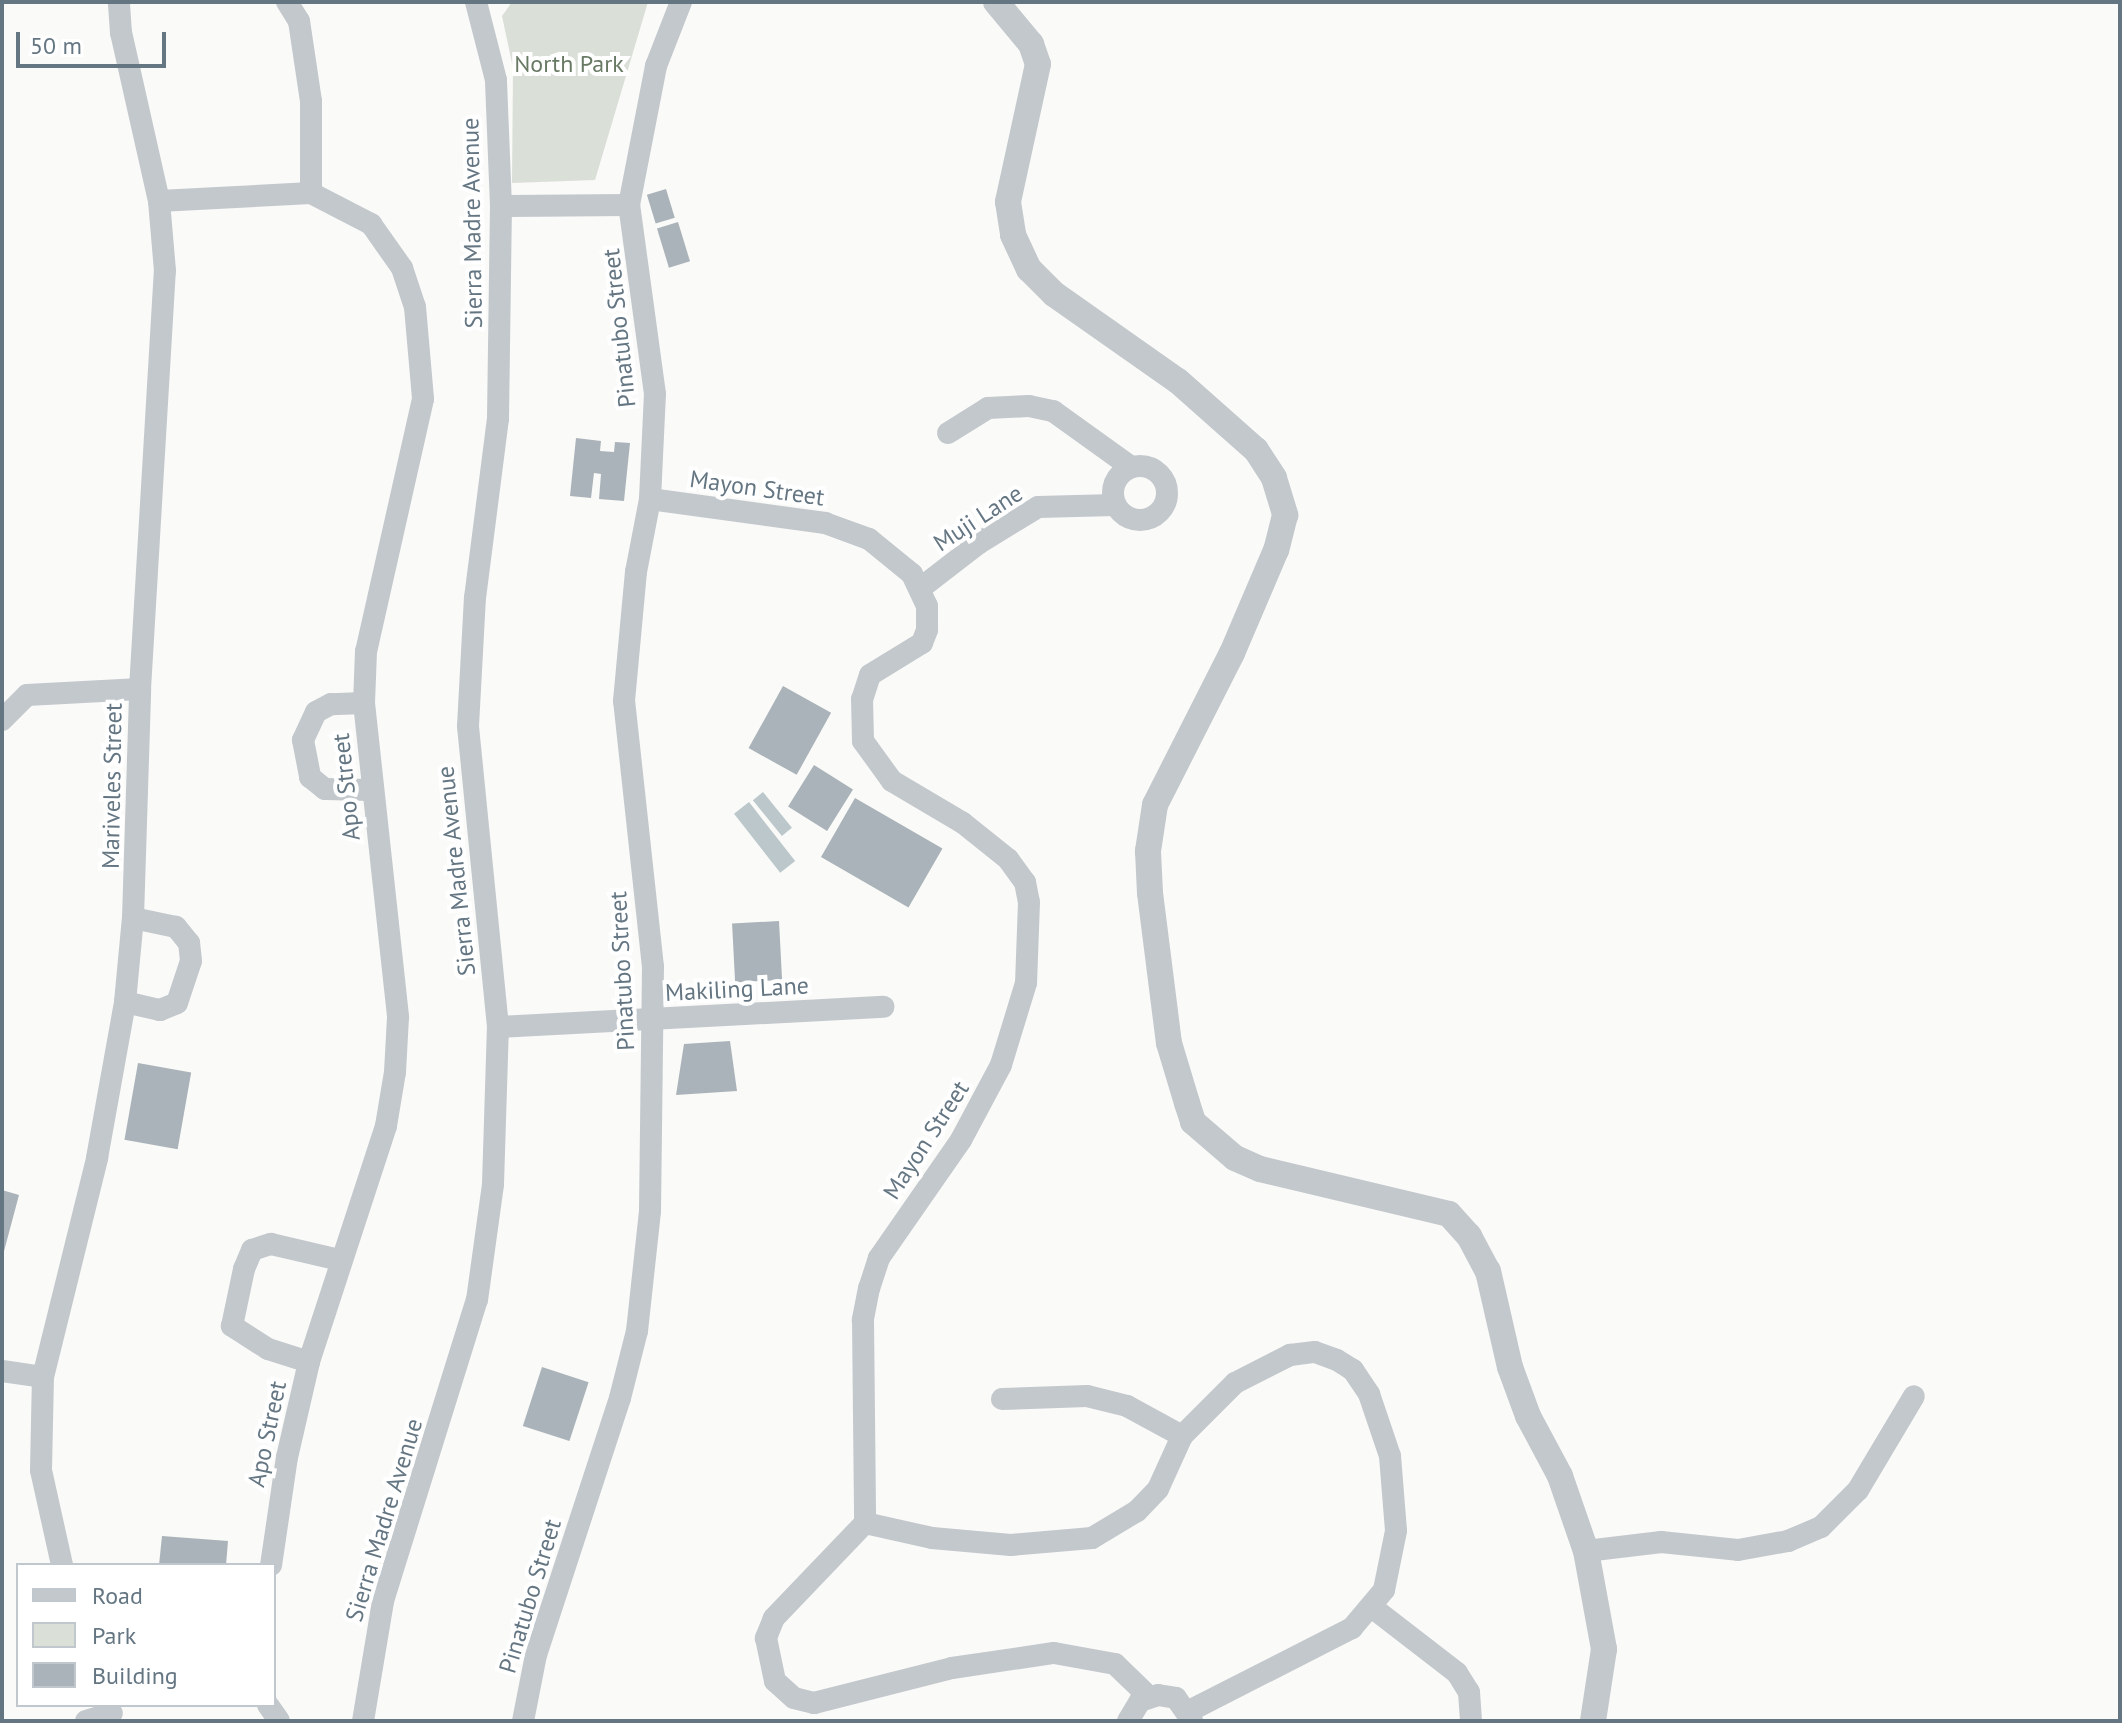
<!DOCTYPE html>
<html>
<head>
<meta charset="utf-8">
<style>
  body { margin:0 }
  #map { position:relative; width:2122px; height:1723px; overflow:hidden; background:#fafaf8; font-family:"PT Sans",sans-serif }
  div>[style] { position:absolute }
  .green>* { inset:0; background:#dadfd7 }
  .water>* { inset:0; background:#bbc7cb; transform-origin:0 0 }
  .building>* { inset:0; background:#aab3b9; transform-origin:0 0 }
  .minor>* { height:22px; margin:-11px; padding:0 11px; transform-origin:11px; border-radius:11px; background:#c3c8cc }
  .minor>.ring { margin:-11px; padding:0; box-sizing:content-box; background:none; border:22px solid #c3c8cc; border-radius:50% }
  .tertiary>* { height:26px; margin:-13px; padding:0 13px; transform-origin:13px; border-radius:13px; background:#c3c8cc }
  span { translate:-50% -50%; white-space:nowrap; text-align:center; line-height:1.15; -webkit-text-stroke:8px #fff; paint-order:stroke }
  .park-label { font-size:24px; color:#687a64 }
  .street-label { font-size:24px; color:#657683 }
  .frame { position:absolute; inset:0; border:4px solid #657683; pointer-events:none }
  .legend { position:absolute; left:16px; top:1563px; width:260px; height:144px; box-sizing:border-box; background:#fff; border:2px solid #c1c8cd; margin:0; padding:10px 14px; list-style:none; font-size:24px; color:#657683 }
  .legend li { display:flex; align-items:center; gap:16px; height:40px }
  .legend b { width:40px; border:2px solid #c1c8cd }
  .scale { position:absolute; left:16px; top:32px; width:150px; height:36px; box-sizing:border-box; border:4px solid #657683; border-top:0; padding-left:10px; font-size:24px; line-height:28px; white-space:nowrap; color:#657683; -webkit-text-stroke:6px #fff; paint-order:stroke }
</style>
</head>
<body>
<div id="map">
  <div class="green">
    <div style="clip-path:polygon(512px 2px,648px 2px,595px 180px,512px 183px,513px 68px,502px 16px)"></div>
  </div>
  <div class="water">
    <div style="left:763px;top:792px;width:46px;height:13px;rotate:51deg"></div>
    <div style="left:749px;top:802px;width:75px;height:19px;rotate:52deg"></div>
  </div>
  <div class="building">
    <div style="left:666px;top:189px;width:30px;height:20px;rotate:73deg"></div>
    <div style="left:678px;top:222px;width:41px;height:22px;rotate:73deg"></div>
    <div style="clip-path:polygon(576px 438px,601px 441px,600px 451px,614px 452px,615px 442px,630px 443px,624px 501px,599px 499px,601px 474px,594px 473px,591px 498px,570px 496px)"></div>
    <div style="left:783px;top:686px;width:55px;height:71px;rotate:29deg"></div>
    <div style="left:814px;top:765px;width:46px;height:49px;rotate:32deg"></div>
    <div style="left:855px;top:798px;width:101px;height:68px;rotate:30deg"></div>
    <div style="left:779px;top:921px;width:59px;height:47px;rotate:87deg"></div>
    <div style="clip-path:polygon(730px 1041px,737px 1091px,676px 1095px,684px 1044px)"></div>
    <div style="left:138px;top:1063px;width:54px;height:78px;rotate:10deg"></div>
    <div style="clip-path:polygon(2px 1190px,19px 1195px,3px 1255px,2px 1255px)"></div>
    <div style="left:542px;top:1367px;width:49px;height:62px;rotate:18deg"></div>
    <div style="clip-path:polygon(162px 1536px,228px 1541px,226px 1565px,159px 1565px)"></div>
  </div>
  <div class="minor">
    <div style="left:287px;top:2px;width:22px;rotate:58deg"></div>
    <div style="left:299px;top:21px;width:81px;rotate:81.5deg"></div>
    <div style="left:311px;top:101px;width:92px;rotate:90deg"></div>
    <div style="left:159px;top:201px;width:152px;rotate:-3deg"></div>
    <div style="left:311px;top:193px;width:68px;rotate:27.3deg"></div>
    <div style="left:371px;top:224px;width:54px;rotate:54.8deg"></div>
    <div style="left:402px;top:268px;width:41px;rotate:71.6deg"></div>
    <div style="left:415px;top:307px;width:92px;rotate:85deg"></div>
    <div style="left:423px;top:399px;width:258px;rotate:102.7deg"></div>
    <div style="left:366px;top:651px;width:52px;rotate:92.2deg"></div>
    <div style="left:364px;top:703px;width:316px;rotate:83.8deg"></div>
    <div style="left:398px;top:1017px;width:55px;rotate:93.1deg"></div>
    <div style="left:395px;top:1072px;width:55px;rotate:99.5deg"></div>
    <div style="left:386px;top:1126px;width:248px;rotate:108.1deg"></div>
    <div style="left:309px;top:1362px;width:98px;rotate:103deg"></div>
    <div style="left:287px;top:1457px;width:109px;rotate:98.4deg"></div>
    <div style="left:501px;top:206px;width:128px;rotate:-0.4deg"></div>
    <div style="left:948px;top:433px;width:47px;rotate:-32deg"></div>
    <div style="left:988px;top:408px;width:41px;rotate:-2.8deg"></div>
    <div style="left:1029px;top:406px;width:25px;rotate:12deg"></div>
    <div style="left:1053px;top:411px;width:96px;rotate:35.7deg"></div>
    <div class="ring" style="left:1113px;top:466px;width:32px;height:32px"></div>
    <div style="left:650px;top:499px;width:177px;rotate:7.8deg"></div>
    <div style="left:825px;top:523px;width:47px;rotate:20deg"></div>
    <div style="left:869px;top:539px;width:55px;rotate:39.1deg"></div>
    <div style="left:912px;top:574px;width:35px;rotate:65deg"></div>
    <div style="left:927px;top:606px;width:24px;rotate:90deg"></div>
    <div style="left:927px;top:630px;width:14px;rotate:111deg"></div>
    <div style="left:922px;top:643px;width:61px;rotate:148.4deg"></div>
    <div style="left:870px;top:675px;width:25px;rotate:108deg"></div>
    <div style="left:862px;top:699px;width:42px;rotate:88.6deg"></div>
    <div style="left:863px;top:741px;width:49px;rotate:54.1deg"></div>
    <div style="left:892px;top:781px;width:82px;rotate:30.6deg"></div>
    <div style="left:963px;top:823px;width:58px;rotate:38.7deg"></div>
    <div style="left:1008px;top:859px;width:29px;rotate:54deg"></div>
    <div style="left:1025px;top:882px;width:20px;rotate:79deg"></div>
    <div style="left:1029px;top:902px;width:81px;rotate:92.1deg"></div>
    <div style="left:1026px;top:983px;width:86px;rotate:107deg"></div>
    <div style="left:1001px;top:1065px;width:85px;rotate:118.1deg"></div>
    <div style="left:961px;top:1140px;width:144px;rotate:124.8deg"></div>
    <div style="left:879px;top:1258px;width:32px;rotate:108deg"></div>
    <div style="left:869px;top:1288px;width:33px;rotate:101deg"></div>
    <div style="left:863px;top:1320px;width:203px;rotate:89.4deg"></div>
    <div style="left:865px;top:1523px;width:132px;rotate:133.8deg"></div>
    <div style="left:774px;top:1618px;width:22px;rotate:112deg"></div>
    <div style="left:766px;top:1638px;width:44px;rotate:78.2deg"></div>
    <div style="left:775px;top:1681px;width:25px;rotate:42deg"></div>
    <div style="left:794px;top:1698px;width:21px;rotate:14deg"></div>
    <div style="left:814px;top:1703px;width:142px;rotate:-14.2deg"></div>
    <div style="left:952px;top:1668px;width:103px;rotate:-8.4deg"></div>
    <div style="left:1054px;top:1653px;width:62px;rotate:10.2deg"></div>
    <div style="left:1115px;top:1664px;width:47px;rotate:44.1deg"></div>
    <div style="left:922px;top:587px;width:72px;rotate:-37.7deg"></div>
    <div style="left:979px;top:543px;width:69px;rotate:-31.4deg"></div>
    <div style="left:1038px;top:507px;width:77px;rotate:-1.5deg"></div>
    <div style="left:364px;top:703px;width:33px;rotate:178deg"></div>
    <div style="left:331px;top:704px;width:17px;rotate:152deg"></div>
    <div style="left:316px;top:712px;width:31px;rotate:115deg"></div>
    <div style="left:303px;top:740px;width:38px;rotate:79deg"></div>
    <div style="left:310px;top:777px;width:19px;rotate:39deg"></div>
    <div style="left:325px;top:789px;width:45px;rotate:1.3deg"></div>
    <div style="left:2px;top:720px;width:35px;rotate:-45deg"></div>
    <div style="left:27px;top:695px;width:113px;rotate:-3deg"></div>
    <div style="left:125px;top:1002px;width:36px;rotate:13deg"></div>
    <div style="left:160px;top:1010px;width:18px;rotate:-22deg"></div>
    <div style="left:177px;top:1003px;width:44px;rotate:-71.6deg"></div>
    <div style="left:191px;top:961px;width:18px;rotate:-96deg"></div>
    <div style="left:189px;top:943px;width:21px;rotate:-129deg"></div>
    <div style="left:176px;top:927px;width:44px;rotate:-168.2deg"></div>
    <div style="left:498px;top:1027px;width:386px;rotate:-3deg"></div>
    <div style="left:309px;top:1362px;width:43px;rotate:-162.4deg"></div>
    <div style="left:268px;top:1349px;width:43px;rotate:-147.4deg"></div>
    <div style="left:232px;top:1326px;width:58px;rotate:-78.1deg"></div>
    <div style="left:244px;top:1269px;width:21px;rotate:-67deg"></div>
    <div style="left:252px;top:1250px;width:20px;rotate:-18deg"></div>
    <div style="left:271px;top:1244px;width:71px;rotate:13.1deg"></div>
    <div style="left:2px;top:1371px;width:41px;rotate:8.3deg"></div>
    <div style="left:1002px;top:1399px;width:85px;rotate:-2deg"></div>
    <div style="left:1087px;top:1396px;width:41px;rotate:14deg"></div>
    <div style="left:1127px;top:1406px;width:63px;rotate:28.6deg"></div>
    <div style="left:865px;top:1523px;width:69px;rotate:12.6deg"></div>
    <div style="left:932px;top:1538px;width:79px;rotate:5.1deg"></div>
    <div style="left:1011px;top:1545px;width:81px;rotate:-4.9deg"></div>
    <div style="left:1092px;top:1538px;width:52px;rotate:-31deg"></div>
    <div style="left:1137px;top:1511px;width:30px;rotate:-46deg"></div>
    <div style="left:1158px;top:1489px;width:58px;rotate:-65.6deg"></div>
    <div style="left:1182px;top:1436px;width:75px;rotate:-45deg"></div>
    <div style="left:1235px;top:1383px;width:62px;rotate:-27deg"></div>
    <div style="left:1290px;top:1355px;width:25px;rotate:-7deg"></div>
    <div style="left:1315px;top:1352px;width:23px;rotate:20deg"></div>
    <div style="left:1337px;top:1360px;width:19px;rotate:32deg"></div>
    <div style="left:1353px;top:1370px;width:29px;rotate:56deg"></div>
    <div style="left:1369px;top:1394px;width:65px;rotate:71.3deg"></div>
    <div style="left:1390px;top:1456px;width:75px;rotate:85.4deg"></div>
    <div style="left:1396px;top:1531px;width:60px;rotate:101.5deg"></div>
    <div style="left:1384px;top:1590px;width:50px;rotate:130.1deg"></div>
    <div style="left:1352px;top:1628px;width:183px;rotate:153deg"></div>
    <div style="left:1586px;top:1551px;width:76px;rotate:-6.8deg"></div>
    <div style="left:1661px;top:1542px;width:77px;rotate:5.9deg"></div>
    <div style="left:1738px;top:1550px;width:51px;rotate:-10.2deg"></div>
    <div style="left:1788px;top:1541px;width:36px;rotate:-23deg"></div>
    <div style="left:1821px;top:1527px;width:52px;rotate:-45deg"></div>
    <div style="left:1858px;top:1490px;width:109px;rotate:-59.2deg"></div>
    <div style="left:62px;top:1565px;width:97px;rotate:-102.5deg"></div>
    <div style="left:41px;top:1470px;width:93px;rotate:-88.8deg"></div>
    <div style="left:43px;top:1377px;width:226px;rotate:-76.1deg"></div>
    <div style="left:97px;top:1158px;width:158px;rotate:-79.8deg"></div>
    <div style="left:125px;top:1002px;width:84px;rotate:-84.6deg"></div>
    <div style="left:133px;top:918px;width:229px;rotate:-88.2deg"></div>
    <div style="left:140px;top:689px;width:419px;rotate:-86.6deg"></div>
    <div style="left:165px;top:271px;width:70px;rotate:-94.9deg"></div>
    <div style="left:159px;top:201px;width:172px;rotate:-102.7deg"></div>
    <div style="left:121px;top:33px;width:31px;rotate:-94deg"></div>
    <div style="left:1373px;top:1608px;width:106px;rotate:37.7deg"></div>
    <div style="left:1457px;top:1673px;width:22px;rotate:58deg"></div>
    <div style="left:1469px;top:1692px;width:29px;rotate:86deg"></div>
    <div style="left:268px;top:1705px;width:19px;rotate:55deg"></div>
    <div style="left:86px;top:1721px;width:27px;rotate:-17deg"></div>
    <div style="left:363px;top:1721px;width:122px;rotate:-80.5deg"></div>
    <div style="left:383px;top:1601px;width:315px;rotate:-72.7deg"></div>
    <div style="left:477px;top:1300px;width:117px;rotate:-82.1deg"></div>
    <div style="left:493px;top:1184px;width:157px;rotate:-88.2deg"></div>
    <div style="left:498px;top:1027px;width:302px;rotate:-95.7deg"></div>
    <div style="left:468px;top:726px;width:128px;rotate:-86.9deg"></div>
    <div style="left:475px;top:598px;width:180px;rotate:-82.7deg"></div>
    <div style="left:498px;top:419px;width:213px;rotate:-89.2deg"></div>
    <div style="left:501px;top:206px;width:126px;rotate:-92.3deg"></div>
    <div style="left:496px;top:80px;width:81px;rotate:-104.4deg"></div>
    <div style="left:523px;top:1721px;width:67px;rotate:-78.9deg"></div>
    <div style="left:536px;top:1655px;width:270px;rotate:-71.9deg"></div>
    <div style="left:620px;top:1398px;width:69px;rotate:-75.8deg"></div>
    <div style="left:637px;top:1331px;width:121px;rotate:-83.8deg"></div>
    <div style="left:650px;top:1211px;width:244px;rotate:-89.3deg"></div>
    <div style="left:653px;top:967px;width:268px;rotate:-96.2deg"></div>
    <div style="left:624px;top:701px;width:130px;rotate:-84.7deg"></div>
    <div style="left:636px;top:572px;width:74px;rotate:-79.1deg"></div>
    <div style="left:650px;top:499px;width:105px;rotate:-87.3deg"></div>
    <div style="left:655px;top:394px;width:191px;rotate:-97.8deg"></div>
    <div style="left:629px;top:205px;width:142px;rotate:-79deg"></div>
    <div style="left:656px;top:66px;width:69px;rotate:-68.7deg"></div>
    <div style="left:1128px;top:1721px;width:23px;rotate:-59deg"></div>
    <div style="left:1140px;top:1701px;width:19px;rotate:-18deg"></div>
    <div style="left:1158px;top:1695px;width:18px;rotate:9deg"></div>
    <div style="left:1176px;top:1698px;width:28px;rotate:55deg"></div>
  </div>
  <div class="tertiary">
    <div style="left:996px;top:2px;width:55px;rotate:50.2deg"></div>
    <div style="left:1031px;top:44px;width:21px;rotate:71deg"></div>
    <div style="left:1038px;top:64px;width:141px;rotate:102.3deg"></div>
    <div style="left:1008px;top:202px;width:33px;rotate:81deg"></div>
    <div style="left:1013px;top:235px;width:38px;rotate:65deg"></div>
    <div style="left:1029px;top:269px;width:35px;rotate:45deg"></div>
    <div style="left:1054px;top:294px;width:151px;rotate:35.1deg"></div>
    <div style="left:1178px;top:381px;width:104px;rotate:41.5deg"></div>
    <div style="left:1256px;top:450px;width:33px;rotate:57deg"></div>
    <div style="left:1274px;top:478px;width:39px;rotate:73deg"></div>
    <div style="left:1285px;top:515px;width:36px;rotate:104deg"></div>
    <div style="left:1276px;top:550px;width:112px;rotate:113.1deg"></div>
    <div style="left:1232px;top:653px;width:170px;rotate:116.9deg"></div>
    <div style="left:1155px;top:805px;width:47px;rotate:98.7deg"></div>
    <div style="left:1148px;top:851px;width:42px;rotate:87.3deg"></div>
    <div style="left:1150px;top:893px;width:151px;rotate:82.8deg"></div>
    <div style="left:1169px;top:1043px;width:63px;rotate:73.3deg"></div>
    <div style="left:1187px;top:1103px;width:20px;rotate:72deg"></div>
    <div style="left:1193px;top:1122px;width:55px;rotate:40.6deg"></div>
    <div style="left:1235px;top:1158px;width:27px;rotate:24deg"></div>
    <div style="left:1260px;top:1169px;width:194px;rotate:13.4deg"></div>
    <div style="left:1449px;top:1214px;width:30px;rotate:48deg"></div>
    <div style="left:1469px;top:1236px;width:40px;rotate:62deg"></div>
    <div style="left:1488px;top:1271px;width:98px;rotate:77.1deg"></div>
    <div style="left:1510px;top:1367px;width:52px;rotate:69.8deg"></div>
    <div style="left:1528px;top:1416px;width:68px;rotate:61.9deg"></div>
    <div style="left:1560px;top:1476px;width:79px;rotate:70.9deg"></div>
    <div style="left:1586px;top:1551px;width:100px;rotate:79.6deg"></div>
    <div style="left:1604px;top:1649px;width:73px;rotate:98.7deg"></div>
  </div>
  <div class="park-label">
    <span style="left:569px;top:64px">North Park</span>
  </div>
  <div class="street-label">
    <span style="left:472px;top:223px;rotate:-91deg">Sierra Madre Avenue</span>
    <span style="left:619px;top:328px;rotate:-96deg">Pinatubo Street</span>
    <span style="left:757px;top:488px;rotate:8deg">Mayon Street</span>
    <span style="left:978px;top:518px;rotate:-33deg">Muji Lane</span>
    <span style="left:112px;top:786px;rotate:-89deg">Mariveles Street</span>
    <span style="left:346px;top:787px;rotate:-96deg">Apo Street</span>
    <span style="left:456px;top:871px;rotate:-96deg">Sierra Madre Avenue</span>
    <span style="left:622px;top:971px;rotate:-93deg">Pinatubo Street</span>
    <span style="left:737px;top:989px;rotate:-3deg">Makiling Lane</span>
    <span style="left:926px;top:1140px;rotate:-57deg">Mayon Street</span>
    <span style="left:267px;top:1434px;rotate:-78deg">Apo Street</span>
    <span style="left:384px;top:1520px;rotate:-73deg">Sierra Madre Avenue</span>
    <span style="left:530px;top:1596px;rotate:-73deg">Pinatubo Street</span>
  </div>
  <div class="frame"></div>
  <ul class="legend">
  <li><b style="height:10px;background:#c3c8cc"></b>Road</li>
  <li><b style="height:22px;background:#dadfd7"></b>Park</li>
  <li><b style="height:22px;background:#aab3b9"></b>Building</li>
  </ul>
  <div class="scale">50 m</div>
</div>
</body>
</html>
